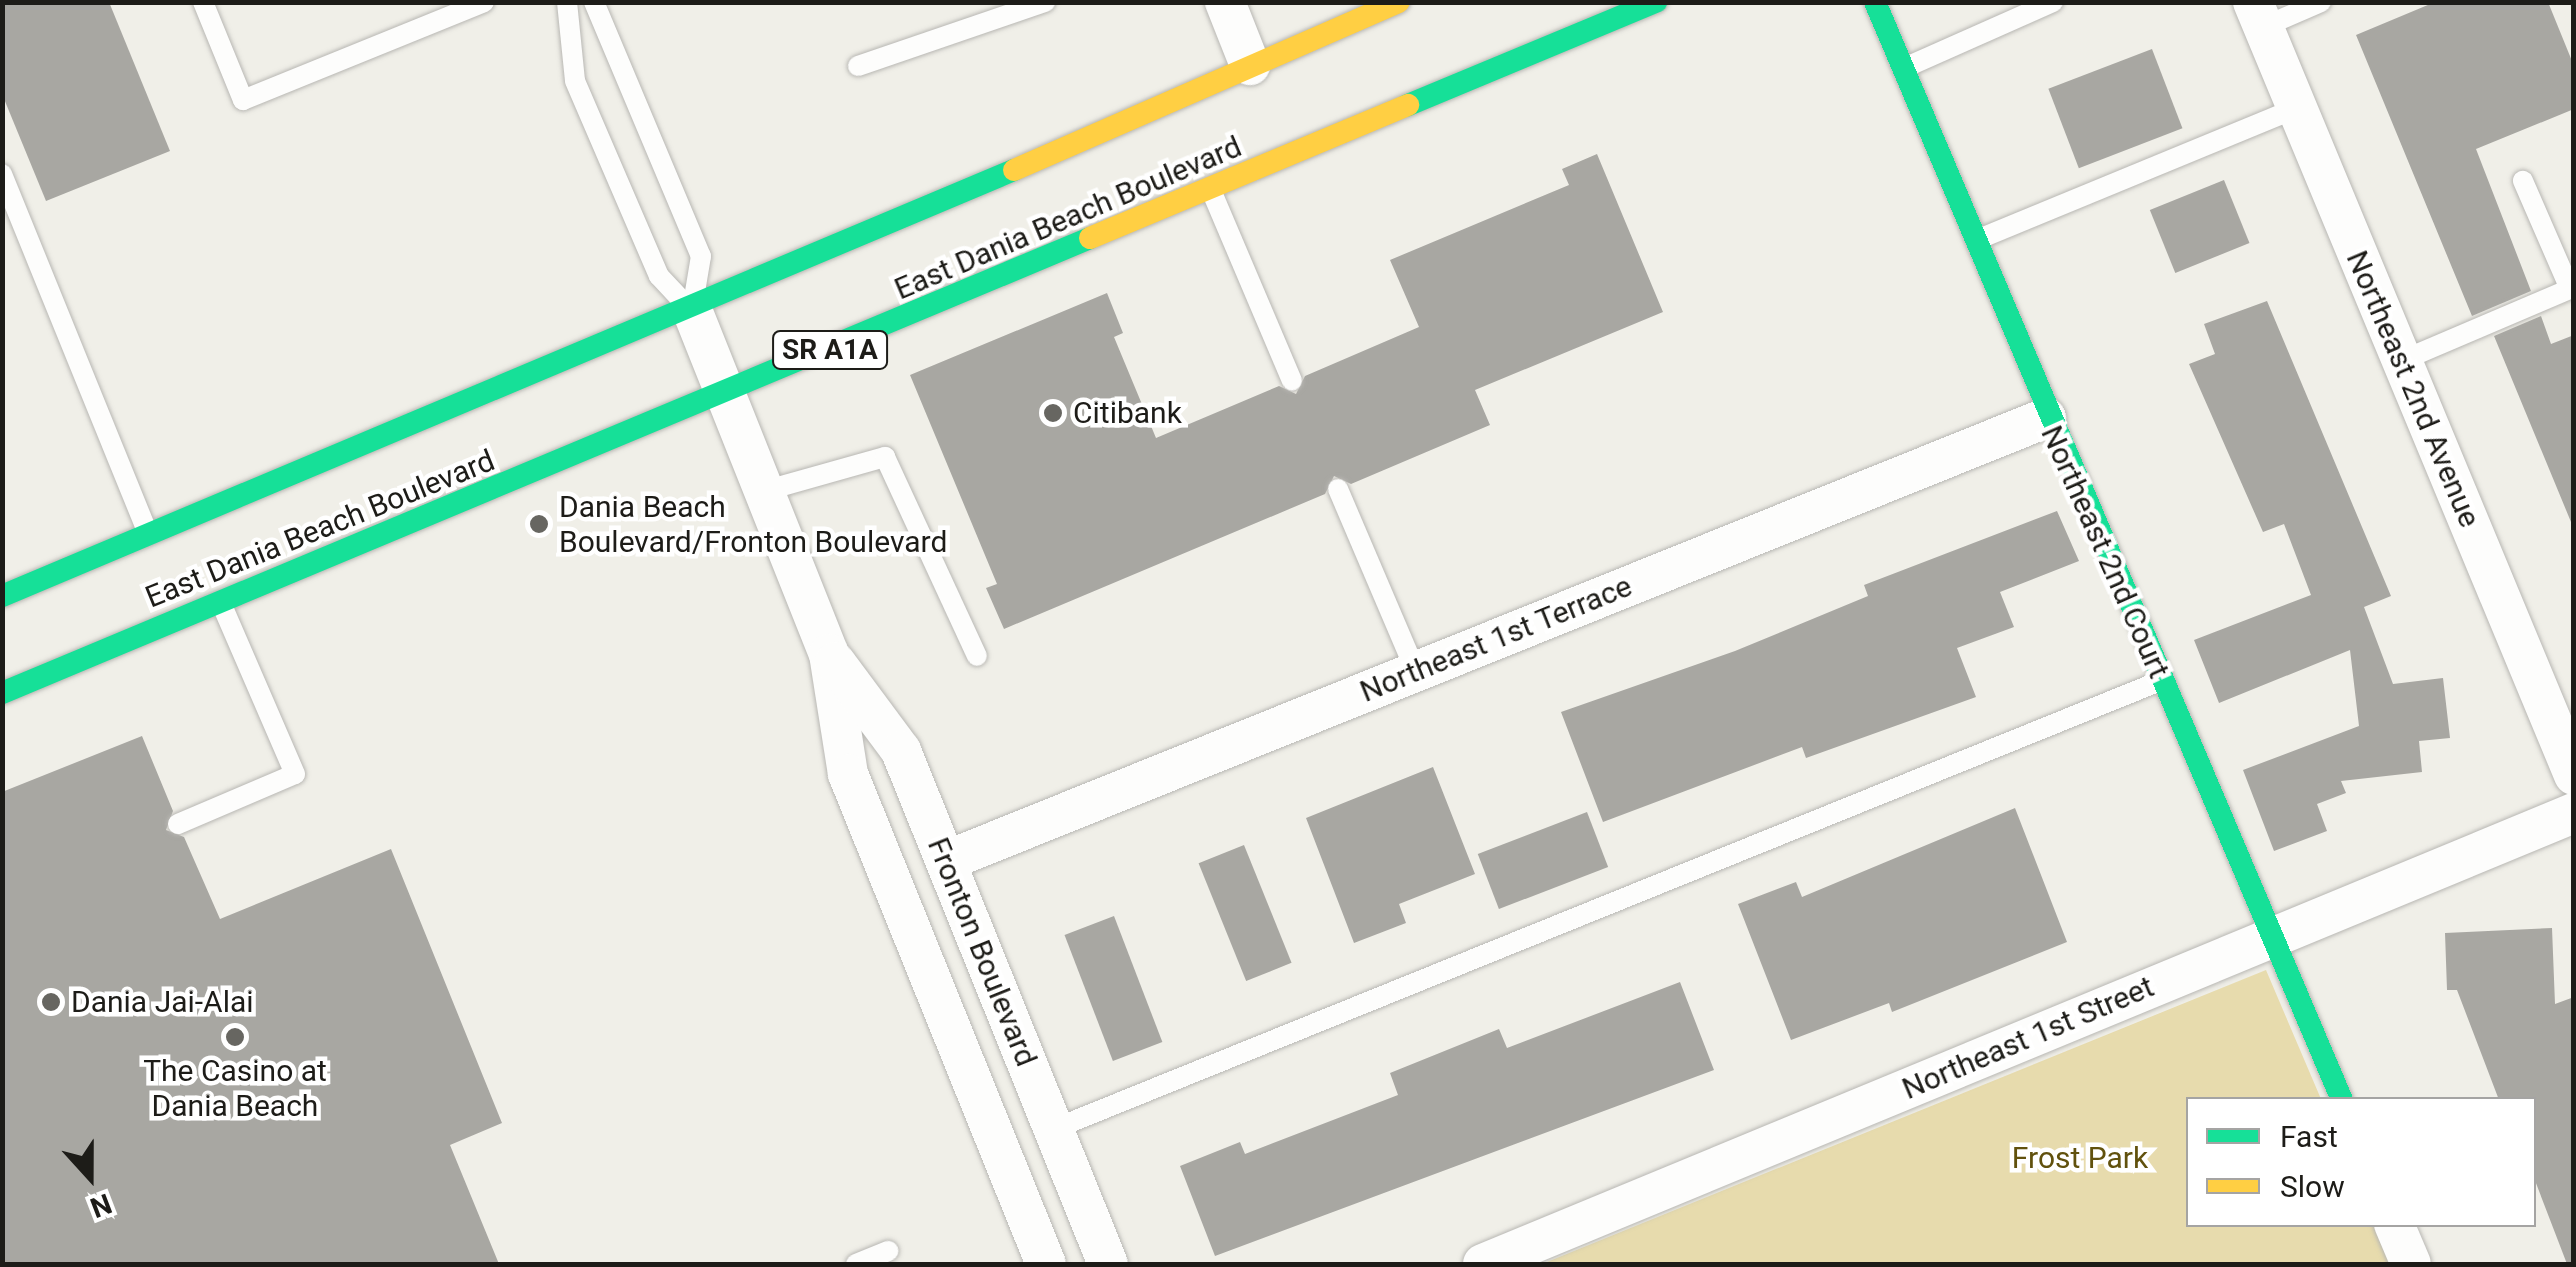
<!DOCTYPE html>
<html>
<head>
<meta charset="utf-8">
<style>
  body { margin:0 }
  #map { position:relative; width:2576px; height:1267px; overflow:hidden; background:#f0efe8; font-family:Roboto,sans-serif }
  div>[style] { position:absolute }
  .green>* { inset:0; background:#e7dbad }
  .building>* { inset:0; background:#a8a7a2; transform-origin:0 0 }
  .roads { filter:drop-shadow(0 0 2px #b8b7b3) drop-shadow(0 0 2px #b8b7b3) }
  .lane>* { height:20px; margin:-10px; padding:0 10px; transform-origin:10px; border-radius:10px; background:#fdfdfc }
  .street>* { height:40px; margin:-20px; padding:0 20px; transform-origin:20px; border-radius:20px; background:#fdfdfc }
  .fast>* { height:22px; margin:-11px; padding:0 11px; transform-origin:11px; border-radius:11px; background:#16e098 }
  .slow>* { height:22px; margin:-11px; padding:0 11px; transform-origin:11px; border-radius:11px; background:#ffcf43 }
  .dots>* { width:28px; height:28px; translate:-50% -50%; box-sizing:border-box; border:5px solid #fff; border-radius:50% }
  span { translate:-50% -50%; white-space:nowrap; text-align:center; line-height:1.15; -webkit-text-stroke:9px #fff; paint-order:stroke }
  .shield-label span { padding:2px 8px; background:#fff; border:2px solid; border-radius:8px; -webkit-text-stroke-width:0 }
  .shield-label { font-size:28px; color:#1d1c18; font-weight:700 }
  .street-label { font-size:30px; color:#1d1c18 }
  .poi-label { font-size:30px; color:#1d1c18 }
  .left { translate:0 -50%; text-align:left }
  .park-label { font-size:30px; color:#61510d }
  .frame { position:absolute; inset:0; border:5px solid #1d1c18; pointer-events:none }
  .legend { position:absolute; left:2186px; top:1097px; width:350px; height:130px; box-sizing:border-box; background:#fff; border:2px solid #a5a4a3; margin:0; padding:12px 18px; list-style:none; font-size:30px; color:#1d1c18 }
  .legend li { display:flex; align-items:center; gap:20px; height:50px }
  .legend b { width:50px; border:2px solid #a5a4a3 }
  .north { position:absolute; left:40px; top:1127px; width:100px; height:100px; -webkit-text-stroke:8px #fff; paint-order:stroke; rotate:159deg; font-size:28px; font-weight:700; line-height:40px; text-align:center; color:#1d1c18 }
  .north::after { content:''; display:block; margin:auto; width:35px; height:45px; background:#1d1c18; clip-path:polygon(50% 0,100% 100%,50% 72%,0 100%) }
</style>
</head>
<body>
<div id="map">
  <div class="green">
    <div style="clip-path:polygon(2266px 970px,2321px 1099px,2188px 1100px,2188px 1224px,2374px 1225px,2390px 1264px,1542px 1264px)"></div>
  </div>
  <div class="building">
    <div style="clip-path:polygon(2px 2px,109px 2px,170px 151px,46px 201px,2px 94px)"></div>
    <div style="clip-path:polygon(2435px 2px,2548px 2px,2574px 66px,2574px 109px,2476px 149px,2531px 291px,2472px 316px,2356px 35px)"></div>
    <div style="left:2152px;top:49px;width:85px;height:111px;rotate:69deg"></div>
    <div style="clip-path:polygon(1597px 154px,1663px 312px,1475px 390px,1490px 425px,1351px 484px,1334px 476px,1325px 494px,1004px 629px,986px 588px,997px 584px,910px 375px,1107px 293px,1123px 333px,1114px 337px,1156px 438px,1279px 386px,1296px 394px,1305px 376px,1419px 327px,1390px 260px,1569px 185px,1562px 169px)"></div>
    <div style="left:2224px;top:180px;width:68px;height:80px;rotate:68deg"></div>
    <div style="clip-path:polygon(2267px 301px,2391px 596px,2364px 607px,2393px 684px,2443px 678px,2450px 738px,2419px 741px,2422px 772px,2341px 781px,2346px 793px,2317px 804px,2327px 831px,2274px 851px,2243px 770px,2359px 726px,2350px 650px,2219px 703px,2194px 640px,2311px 595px,2284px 524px,2263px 532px,2189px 364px,2215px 354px,2204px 324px)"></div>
    <div style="clip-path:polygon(2541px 316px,2551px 344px,2574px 335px,2571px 522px,2494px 336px)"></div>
    <div style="clip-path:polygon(2057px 511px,2079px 561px,2000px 592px,2014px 627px,1957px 648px,1976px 697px,1806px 758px,1802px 747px,1603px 822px,1561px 712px,1735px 651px,1868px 596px,1864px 585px)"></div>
    <div style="clip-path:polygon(142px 736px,173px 811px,166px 830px,184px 837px,220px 919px,391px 849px,502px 1123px,450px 1145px,499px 1264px,2px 1264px,2px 792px)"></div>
    <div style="clip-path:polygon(1433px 767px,1475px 874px,1399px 904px,1406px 923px,1354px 943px,1306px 818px)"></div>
    <div style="clip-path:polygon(2015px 808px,2067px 942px,1892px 1012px,1889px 1003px,1791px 1040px,1738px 904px,1796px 882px,1802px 897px)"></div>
    <div style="left:1587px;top:812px;width:59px;height:117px;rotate:69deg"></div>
    <div style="left:1244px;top:845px;width:127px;height:49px;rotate:68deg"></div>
    <div style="left:1114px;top:916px;width:135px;height:53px;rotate:69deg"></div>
    <div style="clip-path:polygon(2552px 928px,2555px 1004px,2574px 997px,2574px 1264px,2567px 1264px,2534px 1178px,2534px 1100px,2499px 1100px,2457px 990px,2447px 990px,2445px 933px)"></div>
    <div style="clip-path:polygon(1680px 982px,1714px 1070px,1215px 1256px,1180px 1166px,1240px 1142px,1245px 1154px,1398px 1095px,1390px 1073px,1499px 1029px,1507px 1048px)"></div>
  </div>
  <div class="roads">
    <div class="lane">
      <div style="left:203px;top:2px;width:106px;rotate:67.8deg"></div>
      <div style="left:243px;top:100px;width:260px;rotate:-22.1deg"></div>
      <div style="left:567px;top:2px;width:79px;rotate:84.2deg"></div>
      <div style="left:575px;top:81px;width:212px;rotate:66.7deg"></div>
      <div style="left:659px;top:276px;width:45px;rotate:46.8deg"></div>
      <div style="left:594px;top:2px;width:276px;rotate:67.2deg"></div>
      <div style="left:701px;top:256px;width:49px;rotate:99.5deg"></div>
      <div style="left:2263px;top:27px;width:63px;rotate:-23.3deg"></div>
      <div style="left:858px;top:66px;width:198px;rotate:-18.9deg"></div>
      <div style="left:1904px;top:68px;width:163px;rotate:-23.9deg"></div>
      <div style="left:2px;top:174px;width:388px;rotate:67.9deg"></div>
      <div style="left:1211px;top:190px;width:207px;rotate:67deg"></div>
      <div style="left:1979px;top:239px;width:344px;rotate:-22.4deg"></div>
      <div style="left:2401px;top:361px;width:184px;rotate:-23.1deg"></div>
      <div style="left:2570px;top:289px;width:118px;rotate:-113.5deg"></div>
      <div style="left:1338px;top:489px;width:199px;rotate:66.9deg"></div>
      <div style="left:764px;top:491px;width:126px;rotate:-15.7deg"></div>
      <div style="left:885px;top:457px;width:219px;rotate:65.2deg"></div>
      <div style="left:178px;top:824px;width:127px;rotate:-23.1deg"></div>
      <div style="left:295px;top:774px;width:186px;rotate:-113.4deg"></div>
      <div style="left:1054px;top:1129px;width:1193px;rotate:-22.05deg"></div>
      <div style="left:856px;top:1264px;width:35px;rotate:-22deg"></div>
    </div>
    <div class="street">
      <div style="left:1225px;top:2px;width:68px;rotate:68.4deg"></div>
      <div style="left:2253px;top:2px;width:837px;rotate:67.45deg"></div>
      <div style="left:692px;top:310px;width:370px;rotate:68.3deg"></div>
      <div style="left:829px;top:654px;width:121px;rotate:81deg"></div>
      <div style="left:848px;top:774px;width:528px;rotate:68deg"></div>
      <div style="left:835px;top:662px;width:111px;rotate:53.4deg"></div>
      <div style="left:901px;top:751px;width:553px;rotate:68.03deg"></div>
      <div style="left:946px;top:861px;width:1186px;rotate:-21.94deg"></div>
      <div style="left:2394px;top:1224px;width:43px;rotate:67deg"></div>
      <div style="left:1483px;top:1264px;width:1181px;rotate:-22.46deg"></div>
    </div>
    <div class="fast">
      <div style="left:1875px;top:2px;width:1193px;rotate:66.96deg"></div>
      <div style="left:1408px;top:105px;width:269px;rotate:-22.6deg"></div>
      <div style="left:2px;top:596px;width:1098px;rotate:-22.83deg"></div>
      <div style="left:2px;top:693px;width:1179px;rotate:-22.69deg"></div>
    </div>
    <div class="slow">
      <div style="left:1014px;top:170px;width:420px;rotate:-23.6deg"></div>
      <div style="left:1090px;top:238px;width:345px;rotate:-22.7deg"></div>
    </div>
  </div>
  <div class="dots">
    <div style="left:1053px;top:413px;background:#676661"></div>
    <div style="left:539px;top:524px;background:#676661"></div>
    <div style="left:51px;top:1002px;background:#676661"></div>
    <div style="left:235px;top:1037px;background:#676661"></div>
  </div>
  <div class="shield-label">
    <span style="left:830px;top:350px">SR A1A</span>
  </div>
  <div class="street-label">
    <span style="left:1068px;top:218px;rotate:-23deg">East Dania Beach Boulevard</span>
    <span style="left:2413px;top:389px;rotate:67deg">Northeast 2nd Avenue</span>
    <span style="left:320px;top:529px;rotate:-22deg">East Dania Beach Boulevard</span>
    <span style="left:2105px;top:552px;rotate:66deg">Northeast 2nd Court</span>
    <span style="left:1496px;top:639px;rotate:-22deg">Northeast 1st Terrace</span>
    <span style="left:982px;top:952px;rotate:68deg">Fronton Boulevard</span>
    <span style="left:2028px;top:1038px;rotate:-23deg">Northeast 1st Street</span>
  </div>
  <div class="poi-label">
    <span class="left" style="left:1073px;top:413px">Citibank</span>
    <span class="left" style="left:559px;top:524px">Dania Beach<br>Boulevard/Fronton Boulevard</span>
    <span class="left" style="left:71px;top:1002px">Dania Jai-Alai</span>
    <span style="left:235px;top:1088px">The Casino at<br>Dania Beach</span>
  </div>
  <div class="park-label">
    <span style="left:2080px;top:1158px">Frost Park</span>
  </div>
  <div class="frame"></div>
  <ul class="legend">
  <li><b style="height:12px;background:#16e098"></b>Fast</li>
  <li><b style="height:12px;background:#ffcf43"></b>Slow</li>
  </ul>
  <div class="north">N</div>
</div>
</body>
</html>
